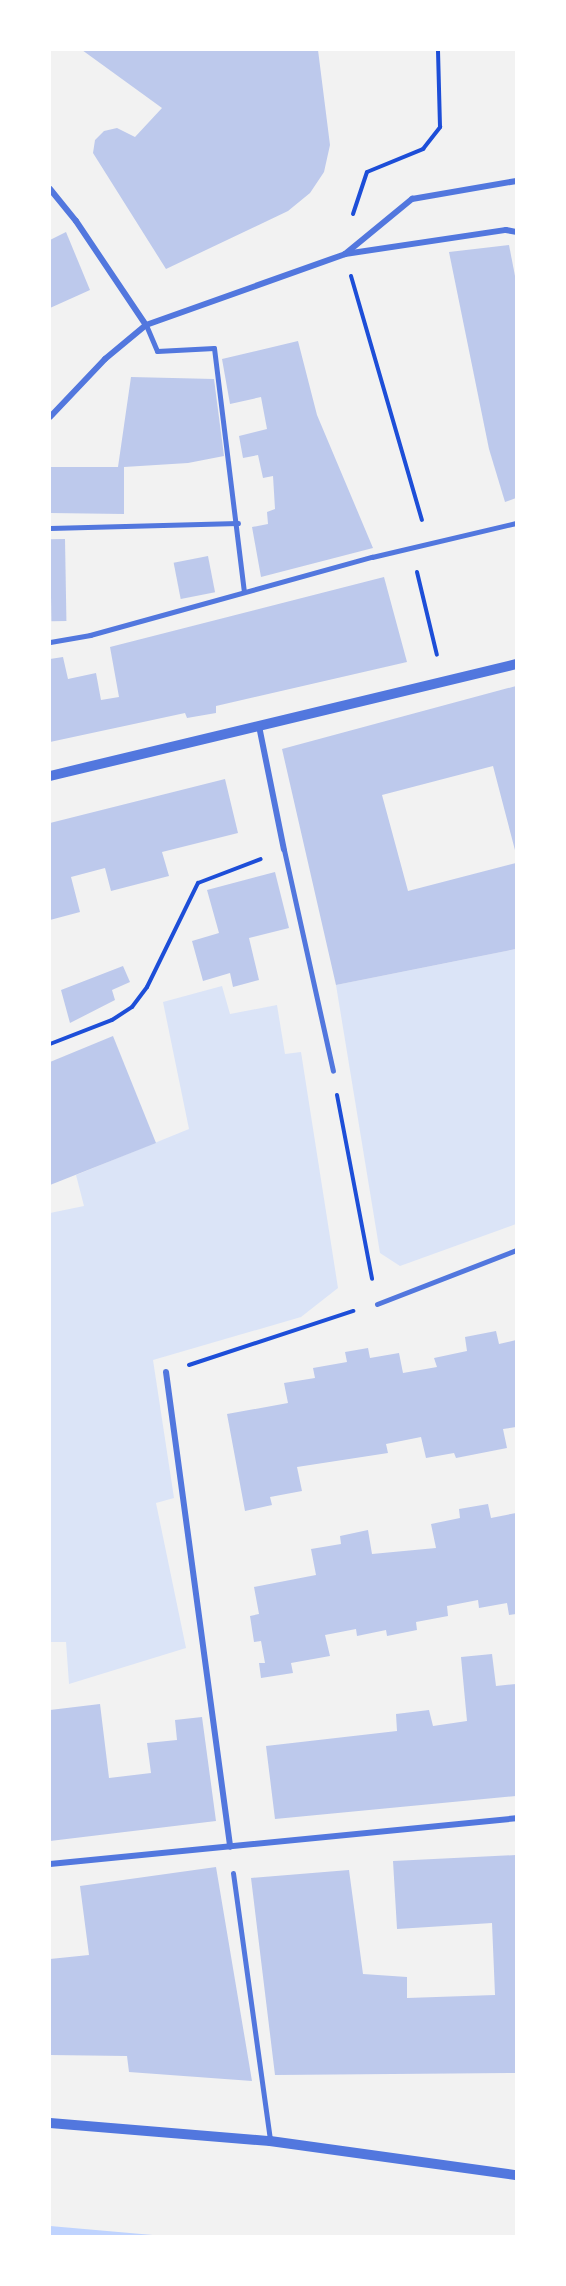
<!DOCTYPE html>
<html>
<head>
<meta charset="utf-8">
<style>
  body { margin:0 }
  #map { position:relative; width:566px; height:2286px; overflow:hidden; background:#f2f2f2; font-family:Rubik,sans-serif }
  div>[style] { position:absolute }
  .green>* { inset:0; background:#dbe4f7 }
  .water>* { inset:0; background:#bfd3fe }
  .building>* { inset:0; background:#bdc9ec; transform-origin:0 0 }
  .path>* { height:4px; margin:-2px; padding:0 2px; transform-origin:2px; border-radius:2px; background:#1d4ed8 }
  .pedestrian>* { height:5px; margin:-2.5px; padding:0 2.5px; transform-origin:2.5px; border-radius:2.5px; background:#5277de }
  .minor>* { height:6px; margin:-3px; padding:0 3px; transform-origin:3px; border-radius:3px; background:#5277de }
  .tertiary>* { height:10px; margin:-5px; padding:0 5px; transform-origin:5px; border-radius:5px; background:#5277de }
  span { translate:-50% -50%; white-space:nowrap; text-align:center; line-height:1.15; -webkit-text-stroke:4.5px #fff; paint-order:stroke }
  .frame { position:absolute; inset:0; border:51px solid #fff; pointer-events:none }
</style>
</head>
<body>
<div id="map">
  <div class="green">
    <div style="clip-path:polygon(516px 949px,516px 1224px,400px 1266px,380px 1253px,336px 985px)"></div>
    <div style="clip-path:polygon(222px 986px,230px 1014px,277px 1005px,285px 1054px,301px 1052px,338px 1288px,301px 1317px,153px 1360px,174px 1498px,156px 1503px,186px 1648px,69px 1684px,66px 1642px,50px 1642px,50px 1213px,84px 1206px,76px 1175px,189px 1129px,163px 1002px)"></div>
  </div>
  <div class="water">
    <div style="clip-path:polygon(50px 2226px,164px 2236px,50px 2236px)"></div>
  </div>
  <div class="building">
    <div style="clip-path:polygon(82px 50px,318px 50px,330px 145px,324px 172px,310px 193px,288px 211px,166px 269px,93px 153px,95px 140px,104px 131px,117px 128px,135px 137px,162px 108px)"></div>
    <div style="clip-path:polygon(66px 232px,90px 290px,50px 308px,50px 240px)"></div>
    <div style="clip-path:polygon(509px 245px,516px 281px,516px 498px,505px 502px,489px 449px,449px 252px)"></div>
    <div style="clip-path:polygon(298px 341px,317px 415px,373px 548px,261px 577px,252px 527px,268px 524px,267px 512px,275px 509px,273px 476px,263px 478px,258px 455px,243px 458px,239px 436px,267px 429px,261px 397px,230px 404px,222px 359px)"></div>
    <div style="clip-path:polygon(131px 377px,214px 379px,224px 456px,188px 463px,124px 467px,124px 514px,50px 513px,50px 467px,118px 467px)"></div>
    <div style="left:65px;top:539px;width:82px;height:15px;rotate:89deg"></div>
    <div style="left:208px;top:556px;width:37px;height:35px;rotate:79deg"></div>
    <div style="clip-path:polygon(384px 577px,407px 662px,216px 706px,216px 713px,187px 718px,185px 713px,50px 742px,50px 659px,63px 657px,68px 679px,96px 673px,101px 700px,119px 697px,110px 647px)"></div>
    <div style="clip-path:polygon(516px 686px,516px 854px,493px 766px,382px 795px,408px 891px,516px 863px,516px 949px,336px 985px,282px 749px)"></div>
    <div style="clip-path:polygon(225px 779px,238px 833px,162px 852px,169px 876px,111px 891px,105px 868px,71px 877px,80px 912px,50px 920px,50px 823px)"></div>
    <div style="clip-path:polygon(275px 872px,289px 928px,249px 938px,259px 980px,233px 987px,230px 973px,203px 981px,192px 941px,219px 933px,207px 890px)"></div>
    <div style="clip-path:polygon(123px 966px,130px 982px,112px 990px,115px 1000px,70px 1023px,61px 990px)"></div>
    <div style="clip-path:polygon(113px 1036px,156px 1143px,50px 1185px,50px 1062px)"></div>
    <div style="clip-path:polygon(496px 1331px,499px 1344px,516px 1340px,516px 1427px,503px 1429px,507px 1448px,456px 1458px,454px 1453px,426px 1458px,421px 1437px,386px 1444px,388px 1453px,297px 1467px,302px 1491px,270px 1497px,272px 1505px,245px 1511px,227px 1414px,288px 1403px,284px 1383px,315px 1378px,313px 1368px,347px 1362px,345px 1352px,368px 1348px,370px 1358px,399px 1353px,403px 1373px,437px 1367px,434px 1358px,467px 1351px,465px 1337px)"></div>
    <div style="clip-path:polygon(488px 1504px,491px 1518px,516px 1513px,516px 1614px,509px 1615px,507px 1603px,479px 1608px,478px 1600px,447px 1606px,448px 1616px,416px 1622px,417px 1630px,387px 1636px,386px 1630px,357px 1636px,356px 1629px,325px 1635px,330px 1656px,291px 1663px,293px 1673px,261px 1678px,259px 1663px,265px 1663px,261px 1641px,254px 1642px,250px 1616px,259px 1614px,254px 1587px,316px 1575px,311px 1549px,341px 1544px,340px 1536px,368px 1530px,372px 1554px,436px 1548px,431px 1524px,460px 1518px,459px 1509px)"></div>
    <div style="clip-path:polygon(492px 1654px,496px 1686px,516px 1684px,516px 1796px,275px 1819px,266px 1746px,397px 1731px,396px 1714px,429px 1710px,433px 1726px,467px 1721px,461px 1657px)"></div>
    <div style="clip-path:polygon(100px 1704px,109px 1778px,151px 1773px,147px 1743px,177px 1740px,175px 1720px,202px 1717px,216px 1821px,50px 1841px,50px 1710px)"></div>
    <div style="clip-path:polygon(516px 1855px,516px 2073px,275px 2075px,251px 1878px,349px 1870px,363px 1974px,407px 1977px,407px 1998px,495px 1995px,492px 1923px,397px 1929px,393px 1861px)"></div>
    <div style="clip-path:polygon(216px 1867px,252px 2081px,129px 2072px,127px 2056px,50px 2055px,50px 1959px,89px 1955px,80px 1886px)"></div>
  </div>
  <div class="path">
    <div style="left:353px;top:214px;width:44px;rotate:-71.6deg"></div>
    <div style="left:367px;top:172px;width:61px;rotate:-22.3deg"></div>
    <div style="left:423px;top:149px;width:28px;rotate:-52deg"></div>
    <div style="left:440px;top:127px;width:77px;rotate:-91.5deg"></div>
    <div style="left:351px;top:276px;width:254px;rotate:73.8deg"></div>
    <div style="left:417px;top:572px;width:85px;rotate:76.5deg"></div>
    <div style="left:50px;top:1044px;width:66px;rotate:-21.2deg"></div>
    <div style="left:112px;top:1020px;width:24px;rotate:-33deg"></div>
    <div style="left:132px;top:1007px;width:25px;rotate:-53deg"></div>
    <div style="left:147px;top:987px;width:116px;rotate:-63.9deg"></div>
    <div style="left:198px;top:883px;width:67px;rotate:-20.9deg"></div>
    <div style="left:337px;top:1095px;width:187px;rotate:79.2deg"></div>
    <div style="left:189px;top:1365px;width:173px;rotate:-18.2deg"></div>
  </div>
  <div class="pedestrian">
    <div style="left:146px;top:325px;width:28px;rotate:67deg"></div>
    <div style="left:157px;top:351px;width:57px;rotate:-3deg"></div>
    <div style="left:214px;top:348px;width:245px;rotate:83deg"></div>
    <div style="left:50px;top:528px;width:188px;rotate:-1.5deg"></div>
    <div style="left:50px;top:642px;width:41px;rotate:-9.9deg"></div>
    <div style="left:90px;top:635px;width:293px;rotate:-15.5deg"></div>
    <div style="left:372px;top:557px;width:148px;rotate:-13.3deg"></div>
    <div style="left:284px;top:850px;width:226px;rotate:77.5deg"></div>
    <div style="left:377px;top:1304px;width:149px;rotate:-21.2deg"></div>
    <div style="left:233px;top:1873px;width:271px;rotate:82.1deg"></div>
  </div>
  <div class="minor">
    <div style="left:50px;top:189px;width:41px;rotate:50.9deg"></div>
    <div style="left:76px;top:221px;width:125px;rotate:56.1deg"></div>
    <div style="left:345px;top:254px;width:163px;rotate:-8.5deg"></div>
    <div style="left:506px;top:230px;width:10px;rotate:11deg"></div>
    <div style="left:50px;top:417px;width:80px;rotate:-46.5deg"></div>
    <div style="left:105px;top:359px;width:53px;rotate:-39.7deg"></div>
    <div style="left:146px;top:325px;width:211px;rotate:-19.6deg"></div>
    <div style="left:345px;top:254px;width:87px;rotate:-39.4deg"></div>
    <div style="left:412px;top:199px;width:106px;rotate:-9.8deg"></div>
    <div style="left:259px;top:726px;width:126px;rotate:78.6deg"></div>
    <div style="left:166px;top:1372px;width:479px;rotate:82.3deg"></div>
    <div style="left:50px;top:1864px;width:468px;rotate:-5.6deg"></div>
  </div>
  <div class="tertiary">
    <div style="left:50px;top:776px;width:479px;rotate:-13.5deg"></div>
    <div style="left:50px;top:2123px;width:221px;rotate:4.7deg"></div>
    <div style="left:270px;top:2141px;width:248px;rotate:7.9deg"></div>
  </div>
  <div class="frame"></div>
</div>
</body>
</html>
